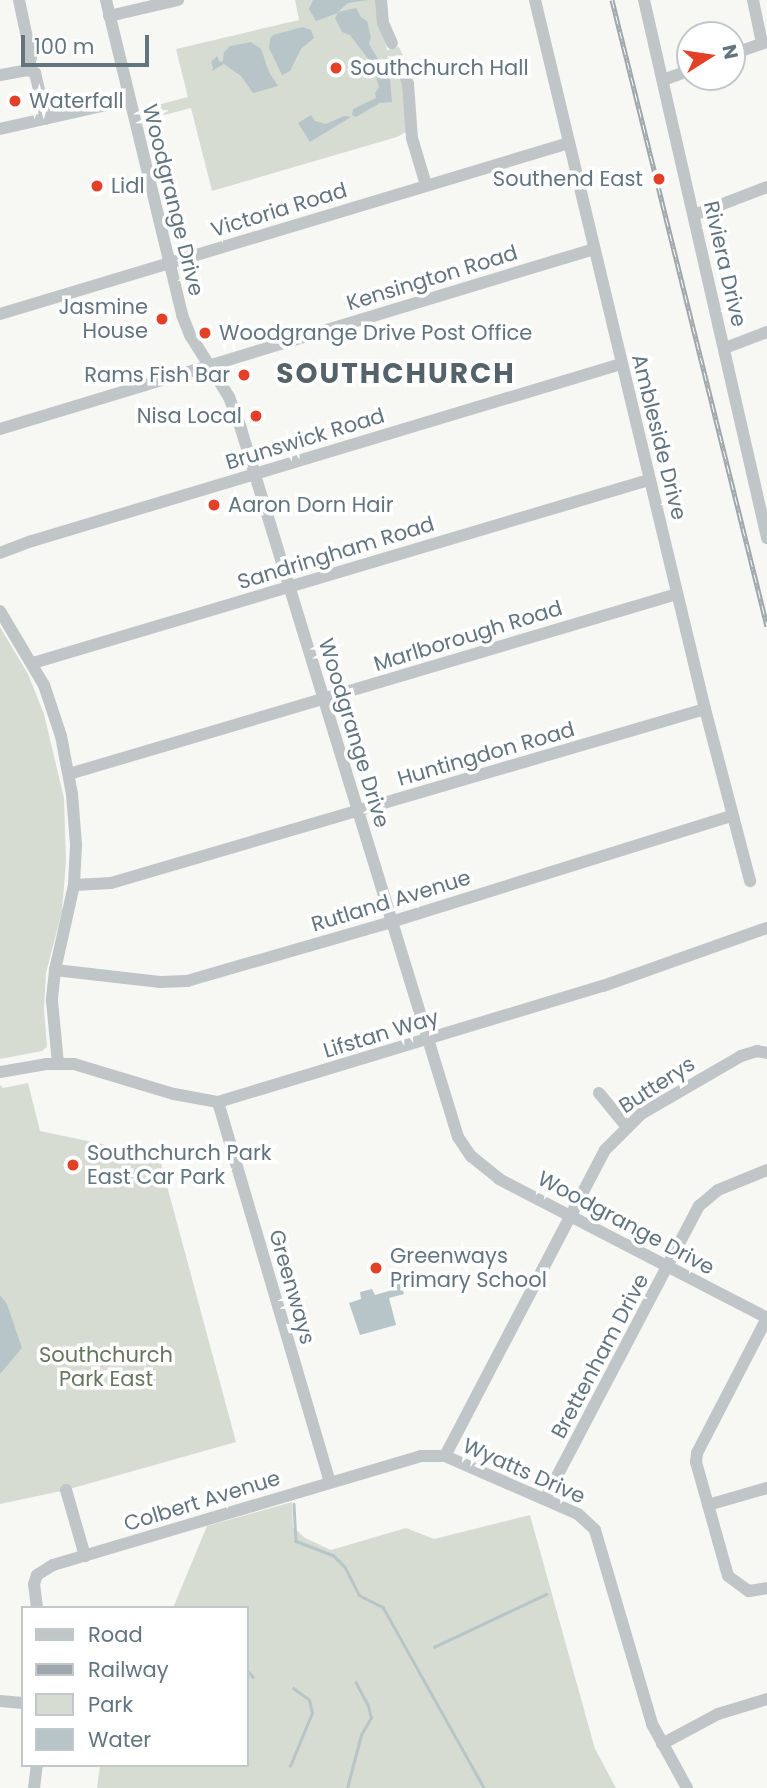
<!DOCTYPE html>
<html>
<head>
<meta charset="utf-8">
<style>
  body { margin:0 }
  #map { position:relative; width:767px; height:1788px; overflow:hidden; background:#f7f7f4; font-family:Poppins,sans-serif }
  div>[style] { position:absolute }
  .green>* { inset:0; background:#d7dcd3 }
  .water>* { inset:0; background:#b7c5c8 }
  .stream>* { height:2.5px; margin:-1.25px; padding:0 1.25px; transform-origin:1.25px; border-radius:1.25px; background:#b7c5c8 }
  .minor>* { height:12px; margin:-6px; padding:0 6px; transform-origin:6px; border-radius:6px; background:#c0c5c8 }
  .rail>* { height:5px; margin-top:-2.5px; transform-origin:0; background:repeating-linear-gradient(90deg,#fff 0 8px,#9fa7ac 0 16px); box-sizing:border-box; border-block:2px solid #9fa7ac }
  .dots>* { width:19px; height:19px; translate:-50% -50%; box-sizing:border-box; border:4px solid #fff; border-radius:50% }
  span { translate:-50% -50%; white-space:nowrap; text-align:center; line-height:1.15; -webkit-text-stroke:7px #fff; paint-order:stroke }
  .poi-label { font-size:21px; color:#62757f }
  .left { translate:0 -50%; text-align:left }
  .right { translate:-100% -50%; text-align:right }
  .street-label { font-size:21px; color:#62757f }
  .park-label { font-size:21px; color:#667760 }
  .district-label { font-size:28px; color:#54626a; font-weight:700; letter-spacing:2px }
  .legend { position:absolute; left:21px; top:1606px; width:228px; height:161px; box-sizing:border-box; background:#fff; border:2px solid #c0c8cc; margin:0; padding:9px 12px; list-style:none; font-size:21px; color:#62757f }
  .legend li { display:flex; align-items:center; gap:14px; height:35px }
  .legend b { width:35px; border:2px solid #c0c8cc }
  .north { position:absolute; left:676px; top:21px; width:70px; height:70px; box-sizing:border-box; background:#fff; border:2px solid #c0c8cc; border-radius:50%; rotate:78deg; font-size:19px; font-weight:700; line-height:28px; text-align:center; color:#62757f }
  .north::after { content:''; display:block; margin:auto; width:24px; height:32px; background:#e44027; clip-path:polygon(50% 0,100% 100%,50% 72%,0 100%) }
  .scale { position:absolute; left:21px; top:35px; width:128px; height:32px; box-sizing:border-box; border:4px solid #62757f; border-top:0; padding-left:9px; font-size:21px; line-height:24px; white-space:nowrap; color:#62757f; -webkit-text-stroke:5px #fff; paint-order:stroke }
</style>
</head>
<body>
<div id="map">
  <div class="green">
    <div style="clip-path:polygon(295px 0,375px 0,387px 50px,399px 47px,407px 64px,408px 131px,397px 137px,212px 191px,191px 108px,145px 120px,142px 109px,188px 97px,176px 49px,299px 20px)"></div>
    <div style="clip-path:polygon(0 627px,28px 674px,44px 714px,64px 798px,66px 861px,62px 911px,46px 973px,44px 1009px,47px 1047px,42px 1051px,0 1059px)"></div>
    <div style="clip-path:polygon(28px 1083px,40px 1131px,159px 1156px,236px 1442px,66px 1490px,0 1504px,0 1085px,3px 1088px)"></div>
    <div style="clip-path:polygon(292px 1502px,293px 1527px,305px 1538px,331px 1550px,406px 1528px,434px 1539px,530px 1515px,595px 1749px,616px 1788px,97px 1788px,100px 1765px,247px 1765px,247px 1608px,173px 1608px,207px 1526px)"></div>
  </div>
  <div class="water">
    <div style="clip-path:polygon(313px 0,368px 0,348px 3px,338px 12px,356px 8px,361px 17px,367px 21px,371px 37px,369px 44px,390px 79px,392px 102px,380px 103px,356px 117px,352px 115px,353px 109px,376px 98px,375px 93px,379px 87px,372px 64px,350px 35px,342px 32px,335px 18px,338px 13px,316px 21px,309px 9px)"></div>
    <div style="clip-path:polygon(303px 27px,311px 30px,314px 38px,301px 49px,290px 71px,282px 75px,269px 48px,270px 39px,273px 35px)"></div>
    <div style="clip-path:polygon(251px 42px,261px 49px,269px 72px,278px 86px,253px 93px,241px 76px,224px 64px,212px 71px,208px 83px,213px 68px,211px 62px,217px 56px,220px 62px,223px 61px,224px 52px,230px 46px)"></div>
    <div style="clip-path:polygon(311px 115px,315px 121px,326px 124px,344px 116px,351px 117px,310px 142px,298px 123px)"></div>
    <div style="clip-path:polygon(401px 1283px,404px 1294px,389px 1298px,396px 1325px,360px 1335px,349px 1303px,361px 1299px,360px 1292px,372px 1289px,375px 1295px,389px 1291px,388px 1286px)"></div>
    <div style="clip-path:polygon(0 1295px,7px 1304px,22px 1348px,0 1374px)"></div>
  </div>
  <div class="stream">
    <div style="left:294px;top:1504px;width:37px;rotate:87deg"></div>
    <div style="left:296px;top:1541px;width:40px;rotate:21deg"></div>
    <div style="left:333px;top:1555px;width:17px;rotate:45deg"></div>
    <div style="left:345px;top:1567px;width:31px;rotate:63deg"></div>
    <div style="left:359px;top:1595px;width:27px;rotate:27deg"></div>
    <div style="left:383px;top:1607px;width:207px;rotate:60.8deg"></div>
    <div style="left:434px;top:1647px;width:124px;rotate:-25.3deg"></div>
    <div style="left:247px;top:1670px;width:9px;rotate:49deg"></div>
    <div style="left:290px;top:1766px;width:57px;rotate:-67.5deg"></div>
    <div style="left:312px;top:1713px;width:13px;rotate:-103deg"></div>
    <div style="left:309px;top:1700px;width:19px;rotate:-144deg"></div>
    <div style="left:347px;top:1788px;width:55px;rotate:-75.2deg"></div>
    <div style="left:361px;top:1735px;width:20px;rotate:-60deg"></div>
    <div style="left:371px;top:1718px;width:12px;rotate:-104deg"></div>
    <div style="left:368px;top:1706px;width:26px;rotate:-118deg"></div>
  </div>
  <div class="minor">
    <div style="left:19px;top:0;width:58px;rotate:78.1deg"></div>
    <div style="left:31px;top:57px;width:13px;rotate:103deg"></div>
    <div style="left:106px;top:0;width:324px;rotate:76.4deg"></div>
    <div style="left:182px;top:315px;width:22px;rotate:68deg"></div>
    <div style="left:190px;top:335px;width:73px;rotate:57.8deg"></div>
    <div style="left:229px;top:397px;width:34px;rotate:69deg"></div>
    <div style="left:241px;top:429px;width:741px;rotate:72.96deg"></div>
    <div style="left:458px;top:1137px;width:23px;rotate:56deg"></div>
    <div style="left:471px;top:1156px;width:36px;rotate:39deg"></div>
    <div style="left:499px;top:1179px;width:302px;rotate:27.4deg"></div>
    <div style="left:381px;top:0;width:23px;rotate:85deg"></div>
    <div style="left:383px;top:23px;width:22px;rotate:66deg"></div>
    <div style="left:535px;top:0;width:729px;rotate:76.52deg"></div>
    <div style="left:705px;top:709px;width:178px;rotate:75.3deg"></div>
    <div style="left:644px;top:0;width:552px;rotate:77.12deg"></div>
    <div style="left:753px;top:0;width:44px;rotate:78.2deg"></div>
    <div style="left:109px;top:16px;width:71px;rotate:-13.1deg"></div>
    <div style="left:732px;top:54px;width:37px;rotate:-19deg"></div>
    <div style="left:404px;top:72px;width:13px;rotate:72deg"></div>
    <div style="left:408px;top:84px;width:54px;rotate:85.8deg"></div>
    <div style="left:412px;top:138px;width:49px;rotate:73.4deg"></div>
    <div style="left:0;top:75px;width:28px;rotate:-10deg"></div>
    <div style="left:28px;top:70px;width:8px;rotate:23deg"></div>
    <div style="left:35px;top:73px;width:47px;rotate:76.6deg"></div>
    <div style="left:663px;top:80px;width:29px;rotate:-20deg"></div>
    <div style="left:0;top:129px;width:132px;rotate:-12.7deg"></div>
    <div style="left:694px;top:215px;width:78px;rotate:-21deg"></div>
    <div style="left:0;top:314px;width:594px;rotate:-16.73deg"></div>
    <div style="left:725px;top:348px;width:45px;rotate:-20.9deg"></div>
    <div style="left:0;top:429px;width:621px;rotate:-16.86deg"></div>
    <div style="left:0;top:553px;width:34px;rotate:-21deg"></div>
    <div style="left:32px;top:541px;width:615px;rotate:-16.73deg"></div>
    <div style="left:0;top:611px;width:86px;rotate:59.3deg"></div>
    <div style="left:44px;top:685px;width:54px;rotate:71.6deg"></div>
    <div style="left:61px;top:736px;width:59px;rotate:79.3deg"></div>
    <div style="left:72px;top:794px;width:51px;rotate:85.5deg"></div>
    <div style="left:76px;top:845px;width:40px;rotate:92.9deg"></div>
    <div style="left:74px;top:885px;width:87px;rotate:102.6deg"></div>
    <div style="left:55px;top:970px;width:31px;rotate:96deg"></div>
    <div style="left:52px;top:1001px;width:62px;rotate:84.5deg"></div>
    <div style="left:33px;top:663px;width:643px;rotate:-16.55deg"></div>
    <div style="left:69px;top:774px;width:634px;rotate:-16.49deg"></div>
    <div style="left:74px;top:885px;width:37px;rotate:-3deg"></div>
    <div style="left:111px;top:883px;width:619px;rotate:-16.33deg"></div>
    <div style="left:55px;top:970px;width:106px;rotate:6.5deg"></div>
    <div style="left:160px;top:982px;width:27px;rotate:-2deg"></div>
    <div style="left:187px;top:981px;width:212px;rotate:-16.1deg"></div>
    <div style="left:391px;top:922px;width:357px;rotate:-17.3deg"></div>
    <div style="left:0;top:1072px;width:48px;rotate:-9.7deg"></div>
    <div style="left:47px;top:1064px;width:27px"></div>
    <div style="left:74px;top:1064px;width:104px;rotate:16.7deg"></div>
    <div style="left:174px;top:1094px;width:45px;rotate:10.3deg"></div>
    <div style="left:218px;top:1102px;width:402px;rotate:-16.8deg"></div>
    <div style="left:603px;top:986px;width:174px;rotate:-19.5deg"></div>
    <div style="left:599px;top:1093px;width:43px;rotate:50.7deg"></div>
    <div style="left:218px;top:1102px;width:396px;rotate:73.6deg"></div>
    <div style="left:767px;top:1318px;width:152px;rotate:117.4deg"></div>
    <div style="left:697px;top:1453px;width:9px;rotate:96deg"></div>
    <div style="left:696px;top:1462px;width:118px;rotate:74.3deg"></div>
    <div style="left:728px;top:1576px;width:26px;rotate:36deg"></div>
    <div style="left:749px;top:1591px;width:18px;rotate:-9deg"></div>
    <div style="left:445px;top:1456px;width:345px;rotate:-62.4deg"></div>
    <div style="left:605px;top:1150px;width:51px;rotate:-45deg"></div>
    <div style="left:641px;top:1114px;width:116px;rotate:-30.1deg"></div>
    <div style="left:741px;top:1056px;width:17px;rotate:-17deg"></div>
    <div style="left:757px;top:1051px;width:10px;rotate:11deg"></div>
    <div style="left:66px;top:1490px;width:69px;rotate:73.9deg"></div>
    <div style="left:545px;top:1499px;width:331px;rotate:-62.3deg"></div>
    <div style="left:699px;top:1206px;width:25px;rotate:-40deg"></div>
    <div style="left:718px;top:1190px;width:53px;rotate:-22.2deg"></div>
    <div style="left:708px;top:1505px;width:61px;rotate:-16.1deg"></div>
    <div style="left:37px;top:1608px;width:24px;rotate:-97deg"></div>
    <div style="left:34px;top:1584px;width:9px;rotate:-72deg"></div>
    <div style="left:37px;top:1575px;width:19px;rotate:-32deg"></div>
    <div style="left:53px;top:1565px;width:384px;rotate:-16.5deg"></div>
    <div style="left:421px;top:1456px;width:24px"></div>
    <div style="left:445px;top:1456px;width:145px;rotate:23.6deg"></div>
    <div style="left:578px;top:1514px;width:23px;rotate:43deg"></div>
    <div style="left:595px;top:1530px;width:202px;rotate:73.6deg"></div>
    <div style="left:652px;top:1724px;width:73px;rotate:61.3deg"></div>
    <div style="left:0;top:1701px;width:23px;rotate:5deg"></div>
    <div style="left:662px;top:1744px;width:64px;rotate:-28.2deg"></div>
    <div style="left:718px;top:1714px;width:51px;rotate:-17deg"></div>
    <div style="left:34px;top:1788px;width:23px;rotate:-83deg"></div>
  </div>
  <div class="rail">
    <div style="left:612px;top:0;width:645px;rotate:76.09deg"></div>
  </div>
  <div class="dots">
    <div style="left:336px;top:68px;background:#e44027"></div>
    <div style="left:15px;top:101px;background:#e44027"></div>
    <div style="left:659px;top:179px;background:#e44027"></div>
    <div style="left:97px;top:186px;background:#e44027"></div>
    <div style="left:162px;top:319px;background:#e44027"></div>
    <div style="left:205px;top:333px;background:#e44027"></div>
    <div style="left:244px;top:375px;background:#e44027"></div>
    <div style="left:256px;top:416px;background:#e44027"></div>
    <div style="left:214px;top:505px;background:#e44027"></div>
    <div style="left:73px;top:1165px;background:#e44027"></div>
    <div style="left:376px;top:1268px;background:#e44027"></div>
  </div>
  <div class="poi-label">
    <span class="left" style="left:350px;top:68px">Southchurch Hall</span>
    <span class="left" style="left:29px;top:101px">Waterfall</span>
    <span class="right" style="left:643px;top:179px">Southend East</span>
    <span class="left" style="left:111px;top:186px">Lidl</span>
    <span class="right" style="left:148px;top:319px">Jasmine<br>House</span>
    <span class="left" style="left:219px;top:333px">Woodgrange Drive Post Office</span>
    <span class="right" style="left:230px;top:375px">Rams Fish Bar</span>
    <span class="right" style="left:242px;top:416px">Nisa Local</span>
    <span class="left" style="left:228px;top:505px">Aaron Dorn Hair</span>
    <span class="left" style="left:87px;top:1165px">Southchurch Park<br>East Car Park</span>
    <span class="left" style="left:390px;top:1268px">Greenways<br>Primary School</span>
  </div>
  <div class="street-label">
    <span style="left:173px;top:200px;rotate:76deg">Woodgrange Drive</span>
    <span style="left:279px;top:210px;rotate:-17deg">Victoria Road</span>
    <span style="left:725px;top:264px;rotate:77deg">Riviera Drive</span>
    <span style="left:432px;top:278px;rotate:-17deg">Kensington Road</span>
    <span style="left:659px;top:437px;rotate:76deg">Ambleside Drive</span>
    <span style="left:305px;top:439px;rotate:-17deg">Brunswick Road</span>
    <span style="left:336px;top:553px;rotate:-17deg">Sandringham Road</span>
    <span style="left:468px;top:636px;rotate:-17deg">Marlborough Road</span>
    <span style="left:354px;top:733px;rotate:73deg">Woodgrange Drive</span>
    <span style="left:486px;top:754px;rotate:-16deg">Huntingdon Road</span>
    <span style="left:391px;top:901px;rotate:-17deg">Rutland Avenue</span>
    <span style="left:381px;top:1034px;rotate:-17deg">Lifstan Way</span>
    <span style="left:657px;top:1085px;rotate:-33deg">Butterys</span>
    <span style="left:626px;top:1223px;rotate:28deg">Woodgrange Drive</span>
    <span style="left:292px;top:1287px;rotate:74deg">Greenways</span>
    <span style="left:600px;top:1356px;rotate:-62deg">Brettenham Drive</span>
    <span style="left:524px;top:1471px;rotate:24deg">Wyatts Drive</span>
    <span style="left:202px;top:1501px;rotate:-17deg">Colbert Avenue</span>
  </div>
  <div class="park-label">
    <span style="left:106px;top:1367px">Southchurch<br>Park East</span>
  </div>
  <div class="district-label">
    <span style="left:396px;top:374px">SOUTHCHURCH</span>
  </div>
  <ul class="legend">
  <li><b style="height:9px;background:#c0c5c8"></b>Road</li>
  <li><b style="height:9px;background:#9fa7ac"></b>Railway</li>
  <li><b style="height:19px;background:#d7dcd3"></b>Park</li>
  <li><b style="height:19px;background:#b7c5c8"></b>Water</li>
  </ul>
  <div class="north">N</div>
  <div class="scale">100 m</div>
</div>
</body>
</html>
